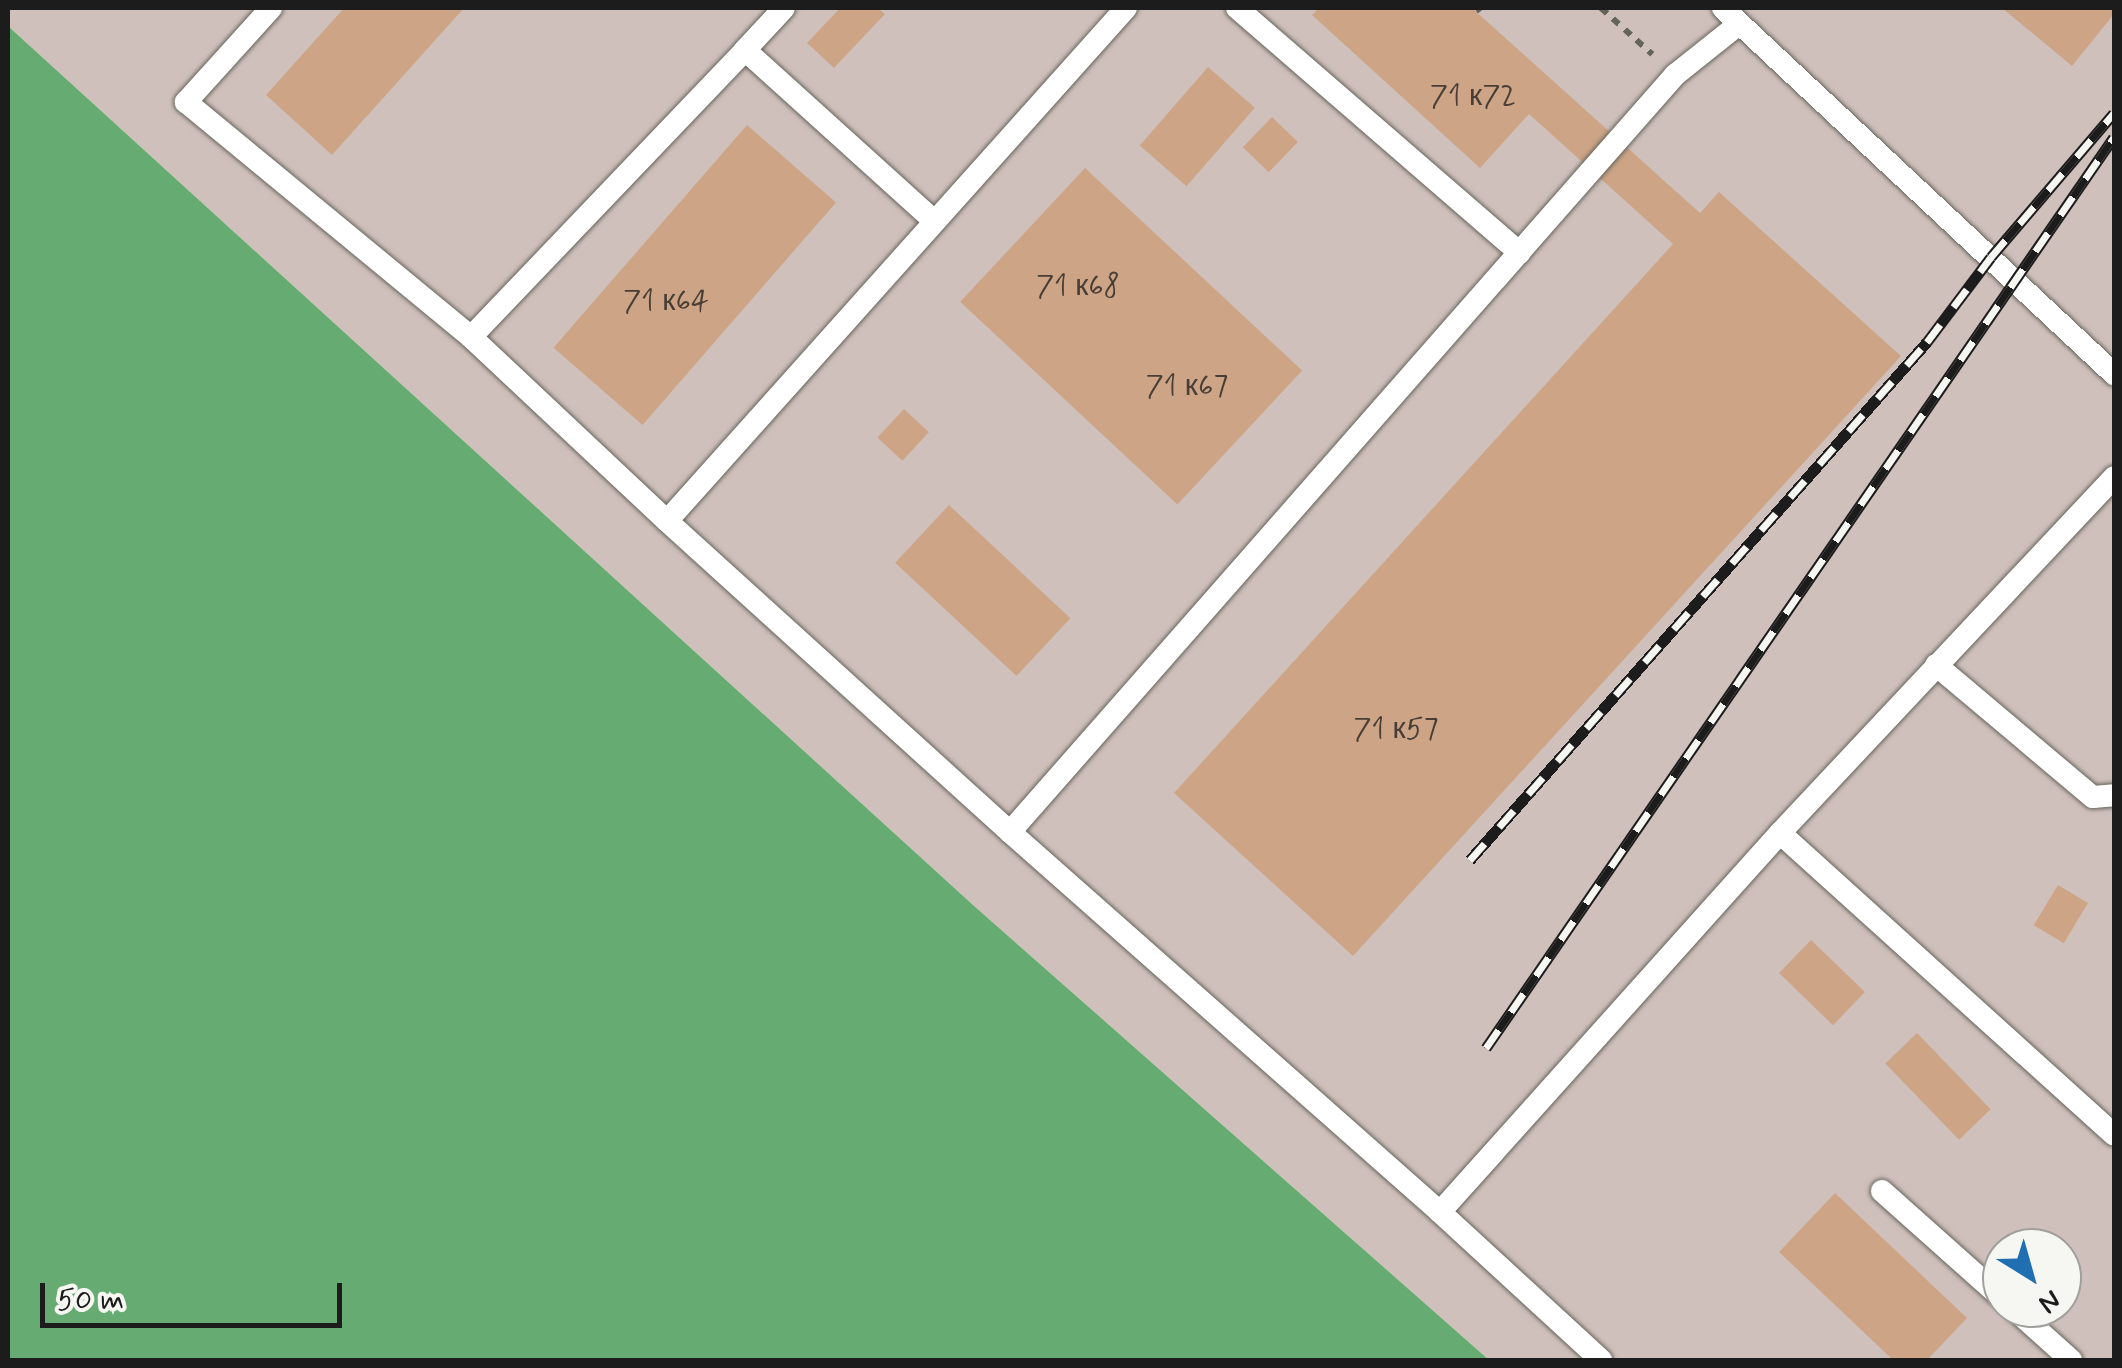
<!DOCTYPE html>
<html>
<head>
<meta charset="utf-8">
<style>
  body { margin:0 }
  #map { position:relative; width:2122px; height:1368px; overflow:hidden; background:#ede9d1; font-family:Mynerve,sans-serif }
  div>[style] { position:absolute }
  .industrial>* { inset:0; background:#d0c0bc }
  .forest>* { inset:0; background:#66ac72 }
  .building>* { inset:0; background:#cda586; transform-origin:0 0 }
  .path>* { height:6px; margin-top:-3px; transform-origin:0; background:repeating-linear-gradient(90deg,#65645b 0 8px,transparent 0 16px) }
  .roads { filter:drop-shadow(0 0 2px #65645b) drop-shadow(0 0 2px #65645b) }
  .lane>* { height:22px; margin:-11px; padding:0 11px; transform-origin:11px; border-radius:11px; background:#fff }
  .rail>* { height:11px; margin-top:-5.5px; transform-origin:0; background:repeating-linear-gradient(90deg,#f6f6f2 0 22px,#1c1c1c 0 44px); box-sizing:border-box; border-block:2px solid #1c1c1c }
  span { translate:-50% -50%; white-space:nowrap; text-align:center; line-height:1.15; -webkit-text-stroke:8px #f6f6f2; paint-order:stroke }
  .number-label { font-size:30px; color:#483e36 }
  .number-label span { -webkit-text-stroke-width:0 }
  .frame { position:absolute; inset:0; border:10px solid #1c1c1c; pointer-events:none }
  .north { position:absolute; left:1982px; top:1228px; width:100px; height:100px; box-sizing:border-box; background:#f6f6f2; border:2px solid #9f9f9c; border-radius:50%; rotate:143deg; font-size:28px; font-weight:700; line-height:40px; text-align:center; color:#1c1c1c }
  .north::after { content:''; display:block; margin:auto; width:35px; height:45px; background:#1f6fb2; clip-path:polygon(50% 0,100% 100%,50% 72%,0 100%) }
  .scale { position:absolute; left:40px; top:1283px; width:302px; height:45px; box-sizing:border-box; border:5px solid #1c1c1c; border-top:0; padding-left:12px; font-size:30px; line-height:35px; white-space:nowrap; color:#1c1c1c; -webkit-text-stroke:8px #f6f6f2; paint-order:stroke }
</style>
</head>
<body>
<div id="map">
  <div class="industrial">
    <div style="clip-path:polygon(evenodd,8px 8px,2114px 8px,2114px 1360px,1489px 1360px,973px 905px,8px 26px,8px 8px,2002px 1248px,2062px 1248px,2062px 1308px,2002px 1308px,2002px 1248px)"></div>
  </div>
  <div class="forest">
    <div style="clip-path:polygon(8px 26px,973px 905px,1489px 1360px,8px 1360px)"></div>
  </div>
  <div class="building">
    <div style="clip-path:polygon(344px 8px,464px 8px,332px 155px,266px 95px)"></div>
    <div style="clip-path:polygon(840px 8px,877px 8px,885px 14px,834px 68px,807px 43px)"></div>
    <div style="clip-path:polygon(1319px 8px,1472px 8px,1700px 213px,1719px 192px,1901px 356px,1353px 956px,1174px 793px,1673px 244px,1529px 114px,1480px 168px,1312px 15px)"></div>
    <div style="clip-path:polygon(2002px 8px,2114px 8px,2114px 14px,2072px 66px)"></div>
    <div style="left:1208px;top:67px;width:62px;height:104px;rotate:41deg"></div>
    <div style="left:1272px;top:117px;width:36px;height:42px;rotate:44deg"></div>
    <div style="left:747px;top:125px;width:118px;height:295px;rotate:41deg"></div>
    <div style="left:1085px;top:168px;width:297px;height:183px;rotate:43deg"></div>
    <div style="left:904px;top:409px;width:34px;height:39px;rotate:43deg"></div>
    <div style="left:949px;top:505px;width:166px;height:79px;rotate:43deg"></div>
    <div style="left:2058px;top:885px;width:35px;height:47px;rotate:31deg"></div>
    <div style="left:1811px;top:940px;width:75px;height:46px;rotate:44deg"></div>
    <div style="left:1917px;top:1033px;width:106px;height:44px;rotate:46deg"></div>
    <div style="clip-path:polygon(1835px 1193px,1967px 1318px,1927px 1360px,1893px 1360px,1779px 1252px)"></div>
  </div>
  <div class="path">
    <div style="left:1601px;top:8px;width:69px;rotate:42deg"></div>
    <div style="left:1476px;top:11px;width:5px;rotate:-37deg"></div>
  </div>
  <div class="roads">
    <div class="lane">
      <div style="left:271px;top:8px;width:127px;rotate:132.1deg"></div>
      <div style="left:186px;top:102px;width:369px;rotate:39.5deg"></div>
      <div style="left:1126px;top:8px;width:688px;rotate:131.82deg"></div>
      <div style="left:667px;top:521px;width:463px;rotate:42.2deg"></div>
      <div style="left:1010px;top:832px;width:574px;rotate:41.47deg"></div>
      <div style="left:1440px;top:1212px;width:509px;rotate:-48.1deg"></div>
      <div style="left:1780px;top:833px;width:488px;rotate:-46.8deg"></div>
      <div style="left:1237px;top:8px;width:374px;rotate:40.9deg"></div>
      <div style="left:1723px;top:8px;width:536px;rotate:43.11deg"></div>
      <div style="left:745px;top:50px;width:57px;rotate:-47.1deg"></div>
      <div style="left:667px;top:521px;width:269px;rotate:-136.8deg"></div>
      <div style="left:471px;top:337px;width:397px;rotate:-46.3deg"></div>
      <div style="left:745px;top:50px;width:252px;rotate:42.1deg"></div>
      <div style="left:1936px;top:665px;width:205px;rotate:40.1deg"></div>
      <div style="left:2093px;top:797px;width:21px;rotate:-5deg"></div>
      <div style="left:1010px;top:832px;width:1008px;rotate:-48.7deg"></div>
      <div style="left:1675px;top:75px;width:82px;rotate:-38.6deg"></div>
      <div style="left:1780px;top:833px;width:450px;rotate:42.1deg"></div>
      <div style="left:1882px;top:1191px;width:161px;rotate:41.7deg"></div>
      <div style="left:1440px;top:1212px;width:219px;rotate:42.6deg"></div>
      <div style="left:2013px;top:1308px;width:78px;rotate:41.9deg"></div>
    </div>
  </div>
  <div class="rail">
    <div style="left:1470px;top:860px;width:691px;rotate:-48.58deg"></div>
    <div style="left:1927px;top:342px;width:106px;rotate:-53deg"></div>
    <div style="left:1991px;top:257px;width:189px;rotate:-49.5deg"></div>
    <div style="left:1486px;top:1048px;width:1106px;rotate:-55.42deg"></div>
  </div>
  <div class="number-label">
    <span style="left:1473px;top:97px">71 к72</span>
    <span style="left:1078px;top:287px">71 к68</span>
    <span style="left:666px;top:302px">71 к64</span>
    <span style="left:1187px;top:387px">71 к67</span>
    <span style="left:1396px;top:730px">71 к57</span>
  </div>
  <div class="frame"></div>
  <div class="north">N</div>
  <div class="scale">50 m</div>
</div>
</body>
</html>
